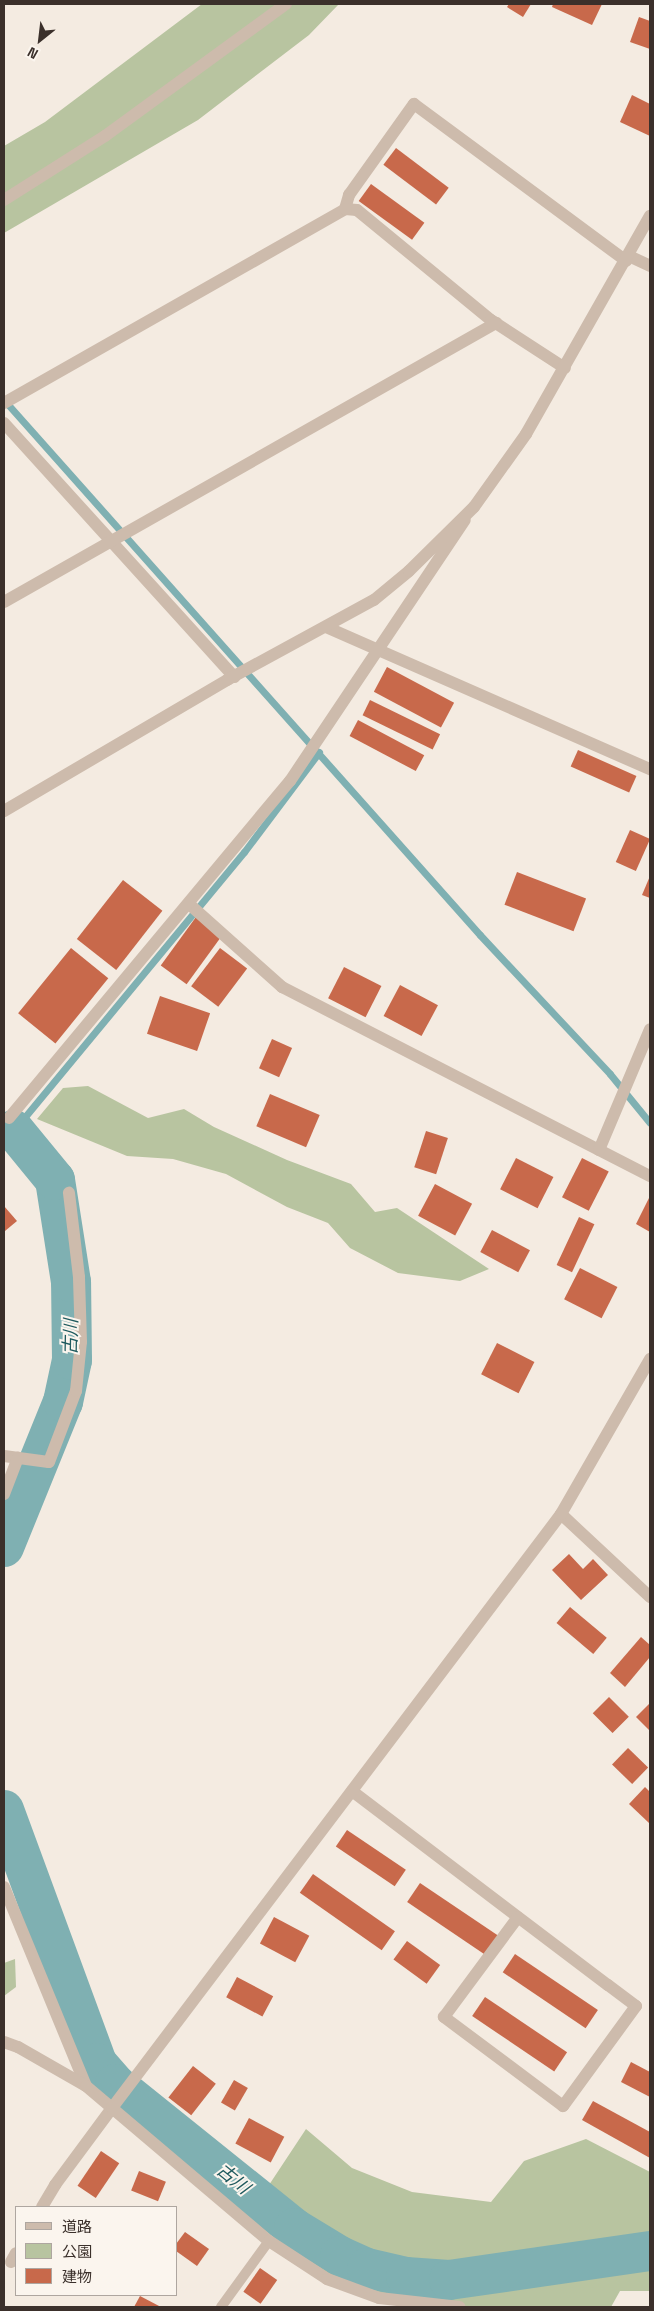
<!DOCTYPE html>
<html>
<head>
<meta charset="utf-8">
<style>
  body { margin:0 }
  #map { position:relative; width:654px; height:2311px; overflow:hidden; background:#f4ebe1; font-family:"Space Grotesk","Noto Sans JP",sans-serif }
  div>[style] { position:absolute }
  .green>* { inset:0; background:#b8c4a0 }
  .stream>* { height:7px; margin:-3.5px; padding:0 3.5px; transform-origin:3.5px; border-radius:3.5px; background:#7fb0b2 }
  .river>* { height:40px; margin:-20px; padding:0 20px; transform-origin:20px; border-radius:20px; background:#7fb0b2 }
  .building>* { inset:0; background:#c8694b; transform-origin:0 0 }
  .service>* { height:10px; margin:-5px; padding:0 5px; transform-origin:5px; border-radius:5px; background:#cdbbac }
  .minor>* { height:12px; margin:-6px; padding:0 6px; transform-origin:6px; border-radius:6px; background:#cdbbac }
  .tertiary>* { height:12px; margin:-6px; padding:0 6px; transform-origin:6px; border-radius:6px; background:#cdbbac }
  span { translate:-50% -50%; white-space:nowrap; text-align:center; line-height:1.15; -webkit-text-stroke:4px #fbf5ee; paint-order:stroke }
  .water-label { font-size:18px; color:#1f5a5e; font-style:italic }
  .frame { position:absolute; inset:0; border:5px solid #3b302b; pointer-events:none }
  .legend { position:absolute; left:15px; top:2206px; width:162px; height:90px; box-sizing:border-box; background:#fbf5ee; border:1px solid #aea6a0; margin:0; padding:6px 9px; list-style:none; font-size:15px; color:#3b302b }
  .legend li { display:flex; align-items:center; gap:10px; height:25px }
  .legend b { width:25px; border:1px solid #aea6a0 }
  .north { position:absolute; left:15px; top:15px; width:50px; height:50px; -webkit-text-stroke:4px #fbf5ee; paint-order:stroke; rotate:209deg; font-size:14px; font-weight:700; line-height:20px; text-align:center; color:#3b302b }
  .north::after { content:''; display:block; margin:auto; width:18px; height:22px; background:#3b302b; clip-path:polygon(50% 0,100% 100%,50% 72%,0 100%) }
</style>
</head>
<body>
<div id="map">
  <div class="green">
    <div style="clip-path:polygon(202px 4px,339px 4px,309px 35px,198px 120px,4px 233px,4px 146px,45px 122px)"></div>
    <div style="clip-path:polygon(88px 1086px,148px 1118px,184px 1109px,214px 1127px,287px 1160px,351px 1184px,375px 1212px,397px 1208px,489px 1269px,460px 1281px,398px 1273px,350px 1248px,328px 1223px,287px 1207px,226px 1174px,173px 1159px,127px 1156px,37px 1119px,63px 1088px)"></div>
    <div style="clip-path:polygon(15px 1959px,16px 1987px,4px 1996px,4px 1963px)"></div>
    <div style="clip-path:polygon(135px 2077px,267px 2188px,306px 2129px,352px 2168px,412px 2192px,491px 2202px,524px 2161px,586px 2139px,650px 2172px,650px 2291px,620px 2291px,611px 2307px,458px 2307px,379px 2298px,319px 2274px,112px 2108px)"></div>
  </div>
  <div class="stream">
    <div style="left:4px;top:400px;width:716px;rotate:48.34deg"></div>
    <div style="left:480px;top:935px;width:190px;rotate:46.9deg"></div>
    <div style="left:610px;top:1074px;width:63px;rotate:50.8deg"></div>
    <div style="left:4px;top:1123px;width:12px;rotate:35deg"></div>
    <div style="left:14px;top:1130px;width:361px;rotate:-50.4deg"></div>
    <div style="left:244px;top:852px;width:125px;rotate:-53.1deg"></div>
  </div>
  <div class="river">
    <div style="left:4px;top:1547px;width:157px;rotate:-67.9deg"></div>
    <div style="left:63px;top:1402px;width:43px;rotate:-77.9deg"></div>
    <div style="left:72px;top:1360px;width:78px;rotate:-90.7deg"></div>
    <div style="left:71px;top:1282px;width:103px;rotate:-98.9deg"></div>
    <div style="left:55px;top:1180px;width:65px;rotate:-129.4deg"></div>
    <div style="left:4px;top:1810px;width:270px;rotate:69.8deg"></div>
    <div style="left:97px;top:2063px;width:28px;rotate:49deg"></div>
    <div style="left:115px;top:2084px;width:230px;rotate:38.8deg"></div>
    <div style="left:294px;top:2228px;width:54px;rotate:31.3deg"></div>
    <div style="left:340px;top:2256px;width:30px;rotate:24deg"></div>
    <div style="left:367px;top:2268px;width:40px;rotate:13deg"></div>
    <div style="left:406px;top:2277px;width:43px;rotate:4deg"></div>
    <div style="left:449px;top:2280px;width:203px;rotate:-8.2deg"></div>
  </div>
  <div class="building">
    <div style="clip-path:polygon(509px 4px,531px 4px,523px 17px,507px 7px)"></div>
    <div style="clip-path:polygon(553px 4px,602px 4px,592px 25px,552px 7px)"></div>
    <div style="clip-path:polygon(639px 17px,650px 21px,650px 49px,630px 42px)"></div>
    <div style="clip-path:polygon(632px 95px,650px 104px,650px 136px,620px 122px)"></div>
    <div style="left:396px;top:148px;width:66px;height:21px;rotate:37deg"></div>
    <div style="left:371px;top:184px;width:66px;height:21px;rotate:36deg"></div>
    <div style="left:387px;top:667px;width:76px;height:28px;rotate:28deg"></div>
    <div style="left:370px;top:700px;width:78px;height:17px;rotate:26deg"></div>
    <div style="left:358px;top:720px;width:75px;height:18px;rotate:28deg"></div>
    <div style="left:578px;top:750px;width:64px;height:18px;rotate:24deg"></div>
    <div style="left:630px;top:830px;width:22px;height:35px;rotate:24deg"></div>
    <div style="left:517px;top:872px;width:74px;height:35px;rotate:21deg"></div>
    <div style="clip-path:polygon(650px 876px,650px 898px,642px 895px)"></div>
    <div style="left:123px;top:880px;width:50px;height:75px;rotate:38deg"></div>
    <div style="left:196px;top:917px;width:32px;height:60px;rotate:36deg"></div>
    <div style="left:71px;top:948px;width:48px;height:84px;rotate:39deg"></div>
    <div style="left:220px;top:948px;width:34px;height:48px;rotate:37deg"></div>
    <div style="left:344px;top:967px;width:42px;height:35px;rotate:27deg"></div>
    <div style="left:400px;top:985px;width:43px;height:35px;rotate:28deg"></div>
    <div style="left:160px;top:996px;width:53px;height:40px;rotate:19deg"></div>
    <div style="left:272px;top:1039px;width:22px;height:32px;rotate:24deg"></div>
    <div style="left:270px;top:1094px;width:54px;height:35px;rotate:23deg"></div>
    <div style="left:426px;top:1131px;width:23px;height:38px;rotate:18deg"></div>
    <div style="left:516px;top:1158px;width:42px;height:35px;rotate:27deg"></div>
    <div style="left:582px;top:1158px;width:30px;height:44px;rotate:27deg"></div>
    <div style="left:435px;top:1184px;width:42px;height:36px;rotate:28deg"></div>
    <div style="clip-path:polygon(650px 1196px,650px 1232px,636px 1224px)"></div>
    <div style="clip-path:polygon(4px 1206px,17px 1221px,5px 1231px,4px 1230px)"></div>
    <div style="left:579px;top:1217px;width:17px;height:53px;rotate:25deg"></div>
    <div style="left:492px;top:1230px;width:43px;height:25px;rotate:28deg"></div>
    <div style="left:580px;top:1268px;width:42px;height:35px;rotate:27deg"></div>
    <div style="left:497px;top:1343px;width:42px;height:35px;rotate:27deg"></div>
    <div style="clip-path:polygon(569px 1554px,583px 1569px,593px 1559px,608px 1575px,581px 1600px,552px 1570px)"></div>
    <div style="left:570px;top:1607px;width:48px;height:21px;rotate:40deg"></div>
    <div style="clip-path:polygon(641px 1637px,650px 1645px,650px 1657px,625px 1687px,610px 1673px)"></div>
    <div style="left:609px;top:1697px;width:28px;height:23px;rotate:45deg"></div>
    <div style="clip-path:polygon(650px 1703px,650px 1731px,636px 1717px)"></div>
    <div style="left:628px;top:1748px;width:28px;height:23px;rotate:44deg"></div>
    <div style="clip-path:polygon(645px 1787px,650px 1792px,649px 1823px,629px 1804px)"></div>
    <div style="left:347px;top:1830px;width:71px;height:20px;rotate:34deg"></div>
    <div style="left:313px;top:1874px;width:100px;height:23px;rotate:35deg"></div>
    <div style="left:420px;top:1883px;width:99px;height:23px;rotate:34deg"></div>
    <div style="left:274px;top:1917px;width:40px;height:30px;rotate:28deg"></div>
    <div style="left:407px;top:1941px;width:41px;height:23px;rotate:36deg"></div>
    <div style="left:515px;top:1954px;width:100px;height:22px;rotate:34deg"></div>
    <div style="left:237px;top:1977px;width:41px;height:23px;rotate:28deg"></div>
    <div style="left:485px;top:1997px;width:99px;height:23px;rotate:34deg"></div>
    <div style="clip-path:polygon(631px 2062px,650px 2072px,650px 2097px,621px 2082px)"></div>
    <div style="left:193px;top:2066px;width:29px;height:40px;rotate:38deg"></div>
    <div style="left:234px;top:2080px;width:16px;height:26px;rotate:30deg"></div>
    <div style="clip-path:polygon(593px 2101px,650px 2132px,650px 2158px,582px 2120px)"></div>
    <div style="left:249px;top:2118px;width:40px;height:29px;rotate:28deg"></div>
    <div style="left:101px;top:2151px;width:22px;height:42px;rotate:34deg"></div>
    <div style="left:139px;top:2171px;width:29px;height:21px;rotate:22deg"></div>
    <div style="clip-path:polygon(185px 2232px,209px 2249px,197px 2266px,176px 2251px,176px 2244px)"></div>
    <div style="left:260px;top:2268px;width:21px;height:29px;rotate:35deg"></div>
    <div style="clip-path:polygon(140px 2296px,161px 2307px,134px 2307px)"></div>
  </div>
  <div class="service">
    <div style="left:221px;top:2307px;width:82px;rotate:-54deg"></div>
  </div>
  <div class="minor">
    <div style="left:4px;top:200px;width:120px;rotate:-32.4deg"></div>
    <div style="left:105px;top:136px;width:224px;rotate:-36.1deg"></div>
    <div style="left:345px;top:209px;width:15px;rotate:-74deg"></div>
    <div style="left:349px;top:195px;width:112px;rotate:-54.5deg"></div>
    <div style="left:414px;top:104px;width:264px;rotate:36.5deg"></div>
    <div style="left:629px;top:256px;width:23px;rotate:25deg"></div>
    <div style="left:4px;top:403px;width:392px;rotate:-29.6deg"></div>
    <div style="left:345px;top:209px;width:12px;rotate:5deg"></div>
    <div style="left:357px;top:210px;width:173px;rotate:39.4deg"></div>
    <div style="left:491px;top:320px;width:88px;rotate:33deg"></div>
    <div style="left:4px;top:423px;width:343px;rotate:47.8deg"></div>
    <div style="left:4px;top:602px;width:566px;rotate:-29.56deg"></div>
    <div style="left:326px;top:627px;width:354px;rotate:23.7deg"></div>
    <div style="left:189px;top:904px;width:125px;rotate:41.7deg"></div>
    <div style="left:282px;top:987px;width:414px;rotate:27.2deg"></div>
    <div style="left:9px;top:1118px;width:439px;rotate:-50.2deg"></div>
    <div style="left:290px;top:781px;width:314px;rotate:-56.2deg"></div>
    <div style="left:599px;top:1150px;width:131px;rotate:-67.1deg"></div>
    <div style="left:4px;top:1456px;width:45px;rotate:7.6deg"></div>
    <div style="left:49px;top:1462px;width:76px;rotate:-69.2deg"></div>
    <div style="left:76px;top:1391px;width:49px;rotate:-84.2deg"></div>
    <div style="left:81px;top:1342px;width:65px;rotate:-91.8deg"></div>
    <div style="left:79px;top:1277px;width:85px;rotate:-96.8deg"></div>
    <div style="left:4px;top:1494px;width:39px;rotate:-69deg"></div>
    <div style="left:561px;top:1514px;width:122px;rotate:43deg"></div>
    <div style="left:352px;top:1791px;width:321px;rotate:37.2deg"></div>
    <div style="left:608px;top:1985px;width:35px;rotate:37deg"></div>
    <div style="left:636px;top:2006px;width:124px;rotate:126.1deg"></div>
    <div style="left:563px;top:2106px;width:149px;rotate:-143.2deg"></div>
    <div style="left:444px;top:2017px;width:124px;rotate:-53.5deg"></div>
    <div style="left:4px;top:1887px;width:215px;rotate:67.6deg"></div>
    <div style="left:4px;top:2042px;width:15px;rotate:20deg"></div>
    <div style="left:18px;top:2047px;width:78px;rotate:29.8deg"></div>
    <div style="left:86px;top:2086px;width:240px;rotate:40.3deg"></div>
    <div style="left:269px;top:2241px;width:69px;rotate:33.2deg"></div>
    <div style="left:327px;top:2279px;width:55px;rotate:20.1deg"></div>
    <div style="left:379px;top:2298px;width:81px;rotate:6.3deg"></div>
    <div style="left:42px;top:2207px;width:26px;rotate:-59deg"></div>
    <div style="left:55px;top:2185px;width:96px;rotate:-53.5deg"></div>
    <div style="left:112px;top:2108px;width:745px;rotate:-52.91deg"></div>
    <div style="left:561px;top:1514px;width:179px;rotate:-60.1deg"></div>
    <div style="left:11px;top:2262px;width:10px;rotate:-61deg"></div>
  </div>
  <div class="tertiary">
    <div style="left:4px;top:811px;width:259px;rotate:-30.4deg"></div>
    <div style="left:227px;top:680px;width:167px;rotate:-28.6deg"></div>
    <div style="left:374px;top:600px;width:45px;rotate:-39.6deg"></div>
    <div style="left:409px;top:571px;width:91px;rotate:-44.6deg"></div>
    <div style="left:474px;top:507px;width:90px;rotate:-54.5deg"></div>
    <div style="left:526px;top:434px;width:251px;rotate:-60.4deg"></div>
  </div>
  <div class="water-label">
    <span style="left:71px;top:1337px;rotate:-89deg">古川</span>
    <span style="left:233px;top:2179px;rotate:39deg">古川</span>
  </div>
  <div class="frame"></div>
  <ul class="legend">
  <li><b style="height:6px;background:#cdbbac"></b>道路</li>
  <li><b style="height:14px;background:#b8c4a0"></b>公園</li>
  <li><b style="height:14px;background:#c8694b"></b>建物</li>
  </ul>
  <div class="north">N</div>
</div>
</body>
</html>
